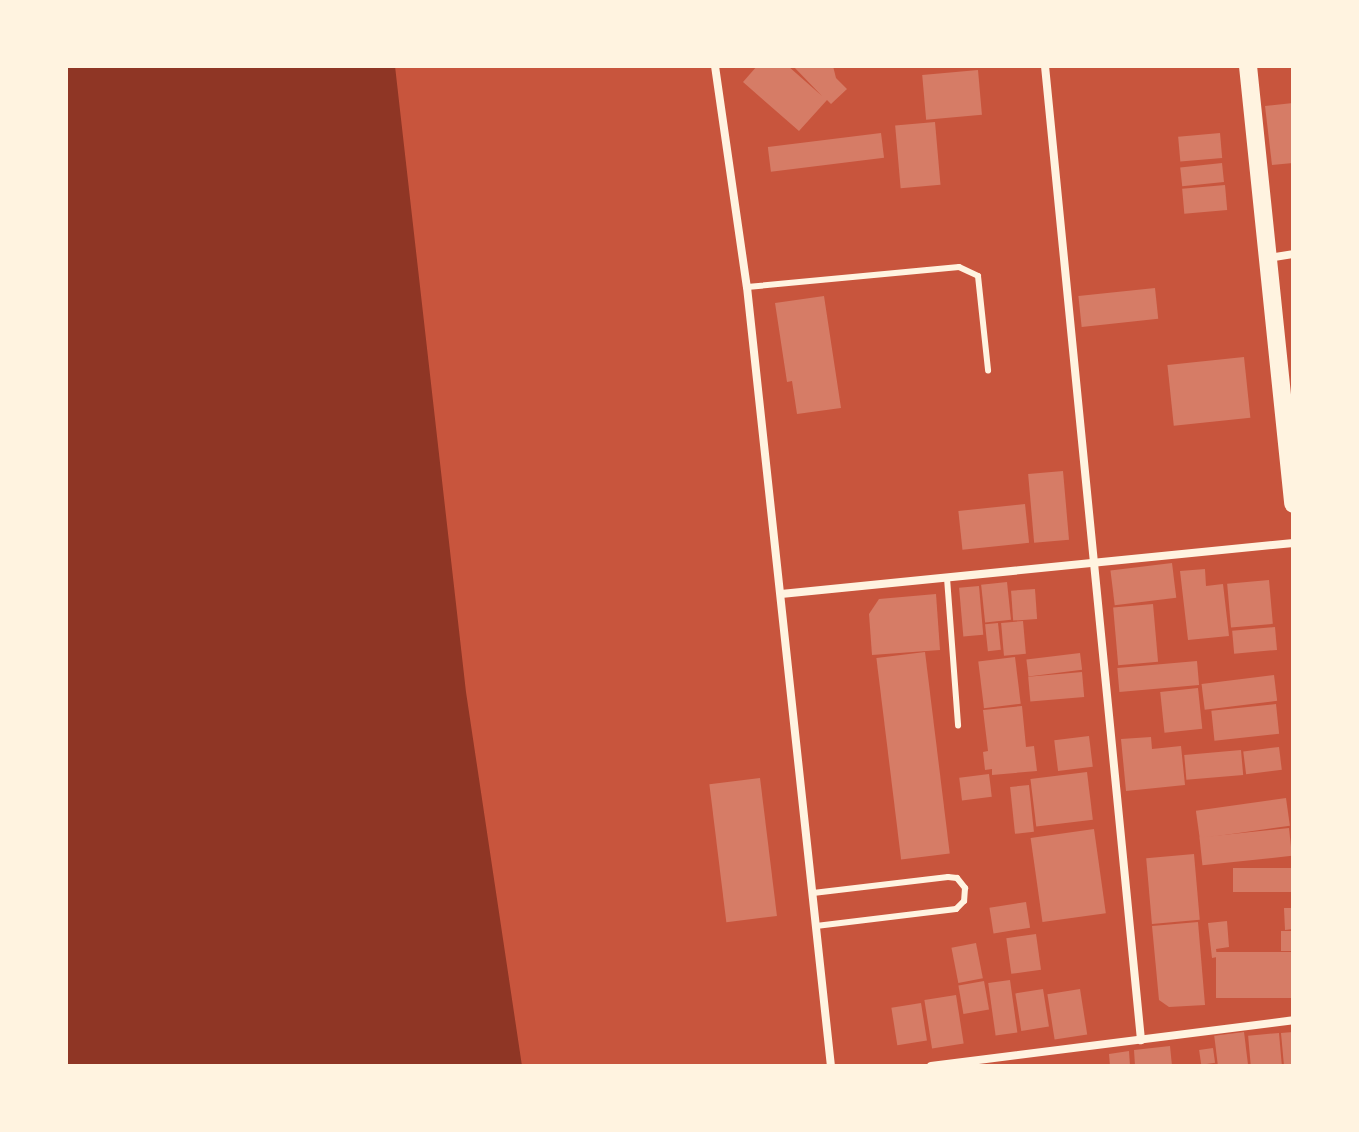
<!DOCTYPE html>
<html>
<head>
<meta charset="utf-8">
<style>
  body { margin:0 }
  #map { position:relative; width:1359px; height:1132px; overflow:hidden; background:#c8553d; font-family:"PT Sans Narrow",sans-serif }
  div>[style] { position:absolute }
  .water>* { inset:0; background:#8f3625 }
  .building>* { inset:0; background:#d67c66; transform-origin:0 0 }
  .service>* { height:6px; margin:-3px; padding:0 3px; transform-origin:3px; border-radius:3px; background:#fff3e0 }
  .minor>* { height:8px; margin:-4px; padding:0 4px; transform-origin:4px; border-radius:4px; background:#fff3e0 }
  .primary>* { height:18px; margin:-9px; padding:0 9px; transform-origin:9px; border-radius:9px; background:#fff3e0 }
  span { translate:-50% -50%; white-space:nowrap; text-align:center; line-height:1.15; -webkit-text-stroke:8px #fff3e0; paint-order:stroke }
  .frame { position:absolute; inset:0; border:68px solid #fff3e0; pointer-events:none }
</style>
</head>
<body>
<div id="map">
  <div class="water">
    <div style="clip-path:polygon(66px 66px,395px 66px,466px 692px,522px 1066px,66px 1066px)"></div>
  </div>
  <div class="building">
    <div style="clip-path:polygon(757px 66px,788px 66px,822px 96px,793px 66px,833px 66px,836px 78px,847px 89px,831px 104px,827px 100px,799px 131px,743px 82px)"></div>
    <div style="left:978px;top:70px;width:45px;height:56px;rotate:85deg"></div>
    <div style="clip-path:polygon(1293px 103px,1293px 163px,1272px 165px,1265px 106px)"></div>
    <div style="left:935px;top:122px;width:63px;height:40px;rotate:85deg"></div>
    <div style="left:881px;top:133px;width:25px;height:114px;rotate:83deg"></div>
    <div style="left:1220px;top:133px;width:25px;height:42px;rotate:85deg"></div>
    <div style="left:1222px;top:163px;width:19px;height:42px;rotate:84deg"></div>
    <div style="left:1225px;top:185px;width:25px;height:43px;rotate:85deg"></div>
    <div style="left:1155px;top:288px;width:31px;height:77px;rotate:84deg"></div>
    <div style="clip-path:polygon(824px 296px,841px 408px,797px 414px,792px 381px,787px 382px,775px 303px)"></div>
    <div style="left:1244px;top:357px;width:61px;height:77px;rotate:84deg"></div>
    <div style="left:1063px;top:471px;width:69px;height:35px;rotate:85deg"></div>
    <div style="left:1025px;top:504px;width:39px;height:67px;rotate:84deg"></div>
    <div style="left:1172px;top:563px;width:35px;height:62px;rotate:83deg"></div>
    <div style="clip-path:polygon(1205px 569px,1206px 586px,1223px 584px,1229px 636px,1188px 640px,1180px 571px)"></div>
    <div style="left:1269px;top:580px;width:44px;height:42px;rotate:85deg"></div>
    <div style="left:1007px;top:582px;width:38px;height:26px;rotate:84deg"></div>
    <div style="left:979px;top:586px;width:49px;height:20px;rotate:85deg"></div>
    <div style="left:1035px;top:589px;width:30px;height:24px;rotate:86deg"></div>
    <div style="clip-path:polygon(936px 594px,940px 650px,872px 655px,869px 614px,879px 599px)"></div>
    <div style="left:1153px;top:604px;width:58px;height:40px;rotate:85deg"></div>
    <div style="left:1023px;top:621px;width:33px;height:22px;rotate:85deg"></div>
    <div style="left:998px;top:623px;width:27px;height:13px;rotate:84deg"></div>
    <div style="left:1275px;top:627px;width:23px;height:43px;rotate:85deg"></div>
    <div style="left:925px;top:652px;width:203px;height:49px;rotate:83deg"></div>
    <div style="left:1080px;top:653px;width:17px;height:54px;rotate:83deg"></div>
    <div style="left:1015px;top:657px;width:47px;height:37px;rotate:83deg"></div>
    <div style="left:1197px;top:661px;width:24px;height:80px;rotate:85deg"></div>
    <div style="left:1082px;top:672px;width:25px;height:54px;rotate:85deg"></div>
    <div style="left:1274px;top:675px;width:26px;height:73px;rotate:83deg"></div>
    <div style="left:1198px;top:688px;width:41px;height:38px;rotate:84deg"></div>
    <div style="left:1276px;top:704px;width:30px;height:65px;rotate:84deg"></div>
    <div style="clip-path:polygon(1022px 706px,1026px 747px,1034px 746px,1037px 771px,992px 775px,992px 769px,985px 770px,983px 752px,988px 751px,983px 710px)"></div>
    <div style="left:1089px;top:736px;width:31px;height:35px;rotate:83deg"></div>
    <div style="clip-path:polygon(1151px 737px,1152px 749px,1181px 746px,1185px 785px,1126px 791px,1121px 739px)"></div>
    <div style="left:1279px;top:747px;width:23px;height:36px;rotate:83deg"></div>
    <div style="left:1241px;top:750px;width:25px;height:57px;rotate:85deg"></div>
    <div style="left:1087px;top:772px;width:48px;height:57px;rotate:83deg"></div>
    <div style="left:989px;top:774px;width:23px;height:30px;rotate:83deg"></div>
    <div style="left:760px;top:778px;width:139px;height:51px;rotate:83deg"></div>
    <div style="left:1029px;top:785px;width:47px;height:19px;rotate:84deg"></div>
    <div style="left:1286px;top:798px;width:28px;height:91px;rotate:82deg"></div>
    <div style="left:1289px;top:828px;width:28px;height:90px;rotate:84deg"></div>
    <div style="left:1094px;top:829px;width:85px;height:64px;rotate:82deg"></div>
    <div style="left:1194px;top:854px;width:66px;height:48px;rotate:85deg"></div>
    <div style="left:1293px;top:868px;width:24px;height:60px;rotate:90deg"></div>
    <div style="left:1026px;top:902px;width:26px;height:37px;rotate:81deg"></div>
    <div style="clip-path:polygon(1284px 908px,1293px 908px,1293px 929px,1285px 930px)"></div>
    <div style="clip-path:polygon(1227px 921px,1229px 947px,1216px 949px,1217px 957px,1212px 958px,1208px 923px)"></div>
    <div style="clip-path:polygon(1198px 922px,1205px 1005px,1169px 1007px,1159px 1000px,1152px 926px)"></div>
    <div style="left:1281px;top:931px;width:12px;height:20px"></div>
    <div style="left:1036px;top:934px;width:36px;height:30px;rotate:82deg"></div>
    <div style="left:976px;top:943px;width:36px;height:25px;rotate:79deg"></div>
    <div style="left:1293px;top:952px;width:46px;height:77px;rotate:90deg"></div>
    <div style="left:1010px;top:980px;width:53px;height:22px;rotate:82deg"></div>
    <div style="left:984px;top:981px;width:29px;height:26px;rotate:80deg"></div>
    <div style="left:1043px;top:989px;width:38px;height:28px;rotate:81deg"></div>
    <div style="left:1080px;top:989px;width:46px;height:33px;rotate:81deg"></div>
    <div style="left:956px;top:995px;width:49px;height:32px;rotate:81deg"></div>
    <div style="left:921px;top:1003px;width:38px;height:30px;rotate:81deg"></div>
    <div style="left:1244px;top:1032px;width:34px;height:30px;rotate:83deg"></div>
    <div style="clip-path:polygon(1293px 1032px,1293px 1066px,1284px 1066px,1281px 1033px)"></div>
    <div style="left:1279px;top:1033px;width:33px;height:31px;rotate:85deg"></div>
    <div style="clip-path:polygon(1170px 1046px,1172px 1066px,1135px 1066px,1134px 1050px)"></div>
    <div style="left:1213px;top:1048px;width:15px;height:14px;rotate:82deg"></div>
    <div style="clip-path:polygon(1129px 1051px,1130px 1066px,1110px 1066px,1109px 1054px)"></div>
  </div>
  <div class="service">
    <div style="left:747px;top:287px;width:213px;rotate:-5.4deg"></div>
    <div style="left:959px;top:267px;width:21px;rotate:25deg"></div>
    <div style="left:978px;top:276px;width:95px;rotate:83.9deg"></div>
    <div style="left:947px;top:578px;width:148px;rotate:85.7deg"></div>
    <div style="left:813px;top:893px;width:136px;rotate:-6.8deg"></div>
    <div style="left:948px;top:877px;width:9px;rotate:6deg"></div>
    <div style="left:957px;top:878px;width:13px;rotate:51deg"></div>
    <div style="left:965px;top:888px;width:13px;rotate:94deg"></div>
    <div style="left:964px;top:901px;width:11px;rotate:135deg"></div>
    <div style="left:956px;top:909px;width:141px;rotate:173.1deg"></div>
  </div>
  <div class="minor">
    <div style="left:715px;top:66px;width:223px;rotate:81.8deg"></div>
    <div style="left:747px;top:287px;width:784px;rotate:83.85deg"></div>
    <div style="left:1045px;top:66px;width:979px;rotate:84.37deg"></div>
    <div style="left:1268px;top:258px;width:25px;rotate:-9deg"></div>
    <div style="left:781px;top:594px;width:515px;rotate:-5.69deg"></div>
    <div style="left:931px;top:1066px;width:365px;rotate:-7.2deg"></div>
  </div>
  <div class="primary">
    <div style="left:1248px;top:66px;width:440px;rotate:84.1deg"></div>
  </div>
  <div class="frame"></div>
</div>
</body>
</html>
